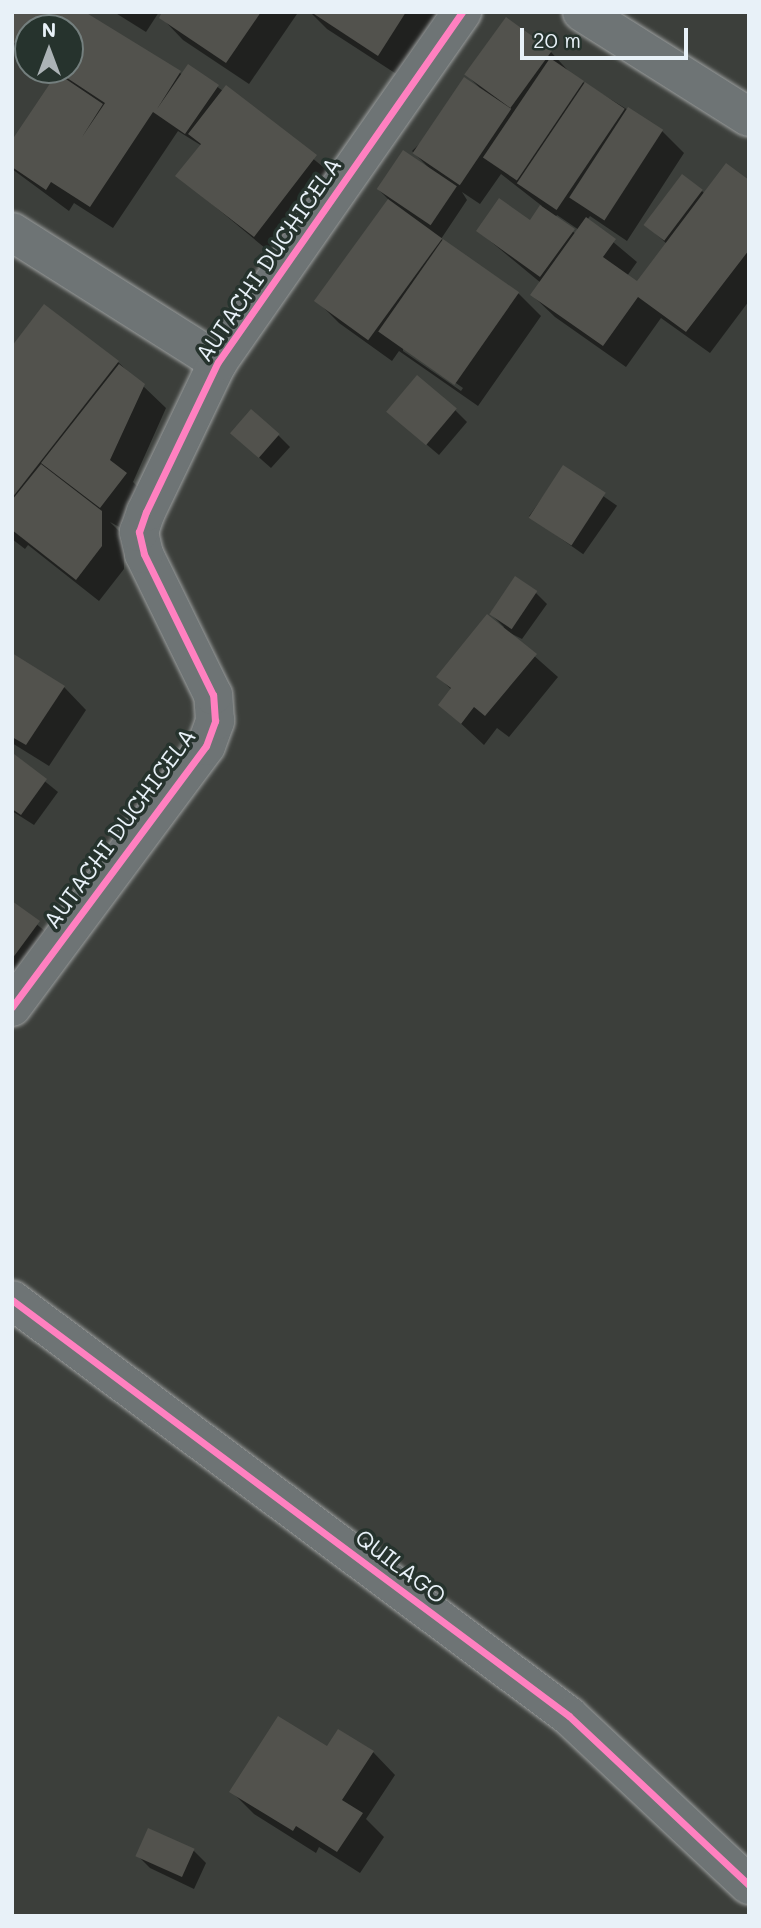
<!DOCTYPE html>
<html>
<head>
<meta charset="utf-8">
<style>
  body { margin:0 }
  #map { position:relative; width:761px; height:1928px; overflow:hidden; background:#3c3f3b; font-family:Mali,sans-serif }
  div>[style] { position:absolute }
  .shadow>* { inset:0; background:#0007; transform-origin:0 0 }
  .building>* { inset:0; background:#52524d; transform-origin:0 0 }
  .roads { filter:drop-shadow(0 0 2px #9da0a0) drop-shadow(0 0 2px #9da0a0) }
  .minor>* { height:38px; margin:-19px; padding:0 19px; transform-origin:19px; border-radius:19px; background:#6e7475 }
  .cycleway>* { height:7px; margin:-3.5px; padding:0 3.5px; transform-origin:3.5px; border-radius:3.5px; background:#ff80c0 }
  span { translate:-50% -50%; white-space:nowrap; text-align:center; line-height:1.15; -webkit-text-stroke:7px #26332d; paint-order:stroke }
  .street-label { font-size:23px; color:#e8f1f8 }
  .frame { position:absolute; inset:0; border:14px solid #e8f1f8; pointer-events:none }
  .north { position:absolute; left:14px; top:14px; width:70px; height:70px; box-sizing:border-box; background:#26332d; border:2px solid #747f7e; border-radius:50%; rotate:0deg; font-size:19px; font-weight:700; line-height:28px; text-align:center; color:#e8f1f8 }
  .north::after { content:''; display:block; margin:auto; width:24px; height:32px; background:#acb3b6; clip-path:polygon(50% 0,100% 100%,50% 72%,0 100%) }
  .scale { position:absolute; left:520px; top:28px; width:168px; height:32px; box-sizing:border-box; border:4px solid #e8f1f8; border-top:0; padding-left:9px; font-size:21px; line-height:24px; white-space:nowrap; color:#e8f1f8; -webkit-text-stroke:5px #26332d; paint-order:stroke }
</style>
</head>
<body>
<div id="map">
  <div class="shadow">
    <div style="clip-path:polygon(17px 12px,84px 12px,183px 75px,189px 66px,223px 91px,226px 88px,338px 179px,277px 258px,178px 176px,202px 146px,178px 131px,113px 228px,74px 203px,69px 211px,12px 169px,12px 143px,57px 77px,47px 70px,70px 70px,70px 28px,28px 28px,28px 58px,12px 43px)"></div>
    <div style="clip-path:polygon(114px 12px,159px 12px,146px 32px)"></div>
    <div style="clip-path:polygon(165px 12px,296px 12px,297px 14px,249px 84px,183px 40px,161px 17px)"></div>
    <div style="clip-path:polygon(310px 12px,443px 12px,401px 77px,327px 29px)"></div>
    <div style="clip-path:polygon(evenodd,506px 19px,551px 52px,573px 76px,662px 131px,684px 153px,627px 241px,590px 216px,587px 220px,637px 262px,627px 276px,637px 283px,667px 244px,646px 225px,702px 191px,705px 194px,749px 182px,749px 301px,710px 353px,661px 318px,626px 367px,555px 317px,532px 295px,541px 283px,478px 231px,530px 223px,542px 206px,501px 174px,480px 204px,462px 192px,467px 200px,441px 239px,519px 294px,541px 316px,478px 406px,399px 351px,392px 361px,339px 323px,316px 300px,389px 200px,378px 189px,429px 168px,412px 151px,479px 87px,466px 74px,506px 19px,557px 215px,579px 230px,576px 234px,555px 218px,557px 215px,506px 19px,403px 346px,463px 388px,461px 391px,403px 351px,403px 346px)"></div>
    <div style="clip-path:polygon(12px 349px,118px 362px,166px 408px,133px 482px,148px 497px,123px 529px,110px 522px,124px 536px,124px 569px,99px 601px,28px 545px,25px 549px,12px 539px)"></div>
    <div style="clip-path:polygon(455px 410px,467px 422px,439px 455px,400px 422px)"></div>
    <div style="clip-path:polygon(278px 435px,290px 447px,271px 468px,244px 444px)"></div>
    <div style="left:563px;top:468px;width:66px;height:59px;rotate:35deg"></div>
    <div style="clip-path:polygon(535px 592px,547px 604px,522px 639px,506px 631px,558px 677px,509px 737px,497px 728px,484px 745px,440px 704px,452px 690px,438px 677px,504px 627px,490px 613px)"></div>
    <div style="clip-path:polygon(12px 655px,64px 687px,86px 710px,49px 766px,12px 743px)"></div>
    <div style="clip-path:polygon(15px 757px,58px 792px,34px 825px,12px 811px)"></div>
    <div style="clip-path:polygon(12px 903px,61px 945px,12px 983px)"></div>
    <div style="clip-path:polygon(328px 1749px,373px 1752px,395px 1775px,366px 1819px,384px 1837px,360px 1873px,319px 1847px,316px 1853px,254px 1814px,232px 1792px)"></div>
    <div style="clip-path:polygon(194px 1851px,206px 1863px,194px 1889px,150px 1868px,138px 1856px)"></div>
  </div>
  <div class="building">
    <div style="clip-path:polygon(14px 12px,85px 12px,181px 71px,157px 109px,188px 64px,219px 85px,185px 134px,153px 112px,90px 207px,51px 182px,46px 190px,12px 167px,12px 140px,57px 73px,103px 104px,82px 137px,105px 103px,55px 70px,70px 70px,70px 28px,28px 28px,28px 52px,12px 41px)"></div>
    <div style="clip-path:polygon(162px 12px,261px 12px,226px 63px,159px 18px)"></div>
    <div style="clip-path:polygon(311px 12px,406px 12px,378px 56px)"></div>
    <div style="left:506px;top:17px;width:57px;height:71px;rotate:36deg"></div>
    <div style="left:550px;top:58px;width:41px;height:120px;rotate:34deg"></div>
    <div style="left:464px;top:77px;width:57px;height:92px;rotate:34deg"></div>
    <div style="left:585px;top:82px;width:48px;height:122px;rotate:34deg"></div>
    <div style="clip-path:polygon(226px 85px,317px 155px,254px 237px,175px 176px,201px 144px,188px 134px)"></div>
    <div style="left:628px;top:107px;width:42px;height:108px;rotate:33deg"></div>
    <div style="left:403px;top:150px;width:65px;height:47px;rotate:34deg"></div>
    <div style="clip-path:polygon(726px 163px,749px 180px,749px 250px,686px 332px,638px 297px,603px 346px,530px 295px,586px 217px,616px 239px,603px 257px,637px 281px)"></div>
    <div style="left:682px;top:174px;width:26px;height:64px;rotate:37deg"></div>
    <div style="clip-path:polygon(499px 198px,530px 220px,540px 205px,575px 229px,540px 277px,476px 231px)"></div>
    <div style="left:388px;top:199px;width:67px;height:126px;rotate:36deg"></div>
    <div style="left:443px;top:239px;width:93px;height:113px;rotate:35deg"></div>
    <div style="clip-path:polygon(44px 304px,119px 361px,12px 498px,12px 346px)"></div>
    <div style="clip-path:polygon(119px 364px,145px 384px,110px 460px,127px 473px,100px 508px,41px 463px)"></div>
    <div style="left:417px;top:375px;width:52px;height:48px;rotate:40deg"></div>
    <div style="left:251px;top:409px;width:38px;height:32px;rotate:41deg"></div>
    <div style="clip-path:polygon(41px 464px,102px 511px,102px 546px,76px 580px,12px 530px,12px 500px)"></div>
    <div style="left:563px;top:465px;width:51px;height:63px;rotate:33deg"></div>
    <div style="left:515px;top:576px;width:27px;height:46px;rotate:34deg"></div>
    <div style="clip-path:polygon(487px 614px,537px 654px,485px 716px,474px 707px,461px 724px,438px 705px,451px 688px,436px 677px)"></div>
    <div style="clip-path:polygon(12px 653px,65px 686px,26px 745px,12px 737px)"></div>
    <div style="clip-path:polygon(14px 754px,47px 779px,21px 815px,12px 809px)"></div>
    <div style="clip-path:polygon(12px 901px,40px 921px,12px 959px)"></div>
    <div style="clip-path:polygon(278px 1716px,327px 1746px,338px 1729px,374px 1751px,342px 1800px,363px 1813px,337px 1852px,296px 1826px,293px 1831px,229px 1792px)"></div>
    <div style="left:148px;top:1828px;width:51px;height:31px;rotate:24deg"></div>
  </div>
  <div class="roads">
    <div class="minor">
      <div style="left:582px;top:12px;width:197px;rotate:32.2deg"></div>
      <div style="left:12px;top:232px;width:244px;rotate:32.3deg"></div>
      <div style="left:12px;top:1007px;width:325px;rotate:-53.4deg"></div>
      <div style="left:206px;top:746px;width:27px;rotate:-70deg"></div>
      <div style="left:215px;top:721px;width:26px;rotate:-94deg"></div>
      <div style="left:213px;top:695px;width:157px;rotate:-116.1deg"></div>
      <div style="left:144px;top:554px;width:23px;rotate:-103deg"></div>
      <div style="left:139px;top:532px;width:21px;rotate:-71deg"></div>
      <div style="left:146px;top:512px;width:166px;rotate:-64.4deg"></div>
      <div style="left:218px;top:362px;width:427px;rotate:-55.1deg"></div>
      <div style="left:12px;top:1300px;width:695px;rotate:36.75deg"></div>
      <div style="left:569px;top:1716px;width:247px;rotate:43.2deg"></div>
    </div>
  </div>
  <div class="cycleway">
    <div style="left:12px;top:1007px;width:325px;rotate:-53.4deg"></div>
    <div style="left:206px;top:746px;width:27px;rotate:-70deg"></div>
    <div style="left:215px;top:721px;width:26px;rotate:-94deg"></div>
    <div style="left:213px;top:695px;width:157px;rotate:-116.1deg"></div>
    <div style="left:144px;top:554px;width:23px;rotate:-103deg"></div>
    <div style="left:139px;top:532px;width:21px;rotate:-71deg"></div>
    <div style="left:146px;top:512px;width:166px;rotate:-64.4deg"></div>
    <div style="left:218px;top:362px;width:427px;rotate:-55.1deg"></div>
    <div style="left:12px;top:1300px;width:695px;rotate:36.75deg"></div>
    <div style="left:569px;top:1716px;width:247px;rotate:43.2deg"></div>
  </div>
  <div class="street-label">
    <span style="left:268px;top:259px;rotate:-56deg">AUTACHI DUCHICELA</span>
    <span style="left:119px;top:828px;rotate:-54deg">AUTACHI DUCHICELA</span>
    <span style="left:401px;top:1566px;rotate:37deg">QUILAGO</span>
  </div>
  <div class="frame"></div>
  <div class="north">N</div>
  <div class="scale">20 m</div>
</div>
</body>
</html>
